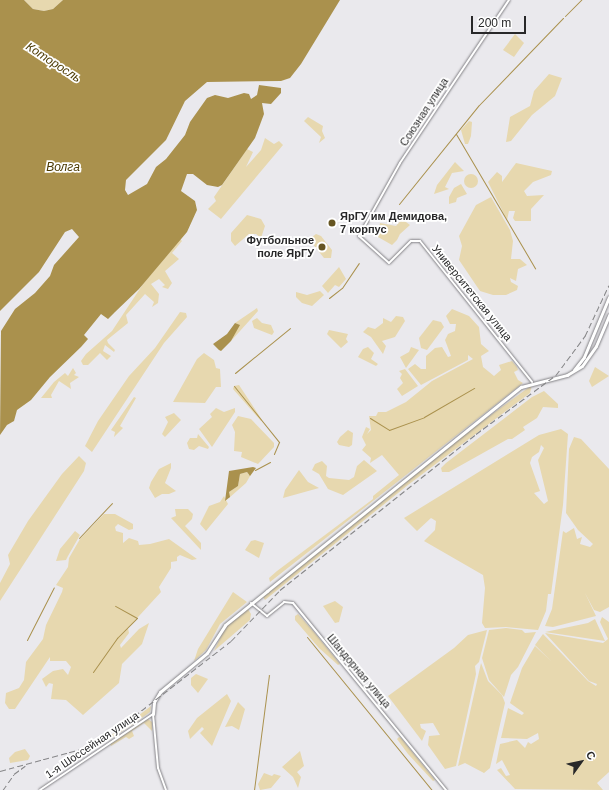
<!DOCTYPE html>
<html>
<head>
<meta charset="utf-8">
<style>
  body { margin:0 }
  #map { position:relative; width:609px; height:790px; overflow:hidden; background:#eae9ed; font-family:Arial,sans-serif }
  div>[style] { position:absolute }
  .green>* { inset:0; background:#e7d8af }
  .round { border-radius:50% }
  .water>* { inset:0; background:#aa914d }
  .stream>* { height:1px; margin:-0.5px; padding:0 0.5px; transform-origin:0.5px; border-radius:0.5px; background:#aa914d }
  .roads { filter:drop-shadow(0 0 1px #838286) drop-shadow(0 0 1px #838286) }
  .minor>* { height:2px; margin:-1px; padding:0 1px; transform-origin:1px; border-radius:1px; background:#fff }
  .major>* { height:3px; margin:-1.5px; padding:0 1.5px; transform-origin:1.5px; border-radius:1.5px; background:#fff }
  .rail>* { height:1px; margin-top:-0.5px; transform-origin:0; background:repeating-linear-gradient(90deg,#858587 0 6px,transparent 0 9px) }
  .dots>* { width:11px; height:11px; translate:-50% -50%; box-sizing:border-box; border:2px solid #fff; border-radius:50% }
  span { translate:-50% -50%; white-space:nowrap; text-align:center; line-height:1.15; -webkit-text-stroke:3.5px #fff; paint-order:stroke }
  .street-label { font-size:11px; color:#282829 }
  .poi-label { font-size:11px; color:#282829; font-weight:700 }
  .left { translate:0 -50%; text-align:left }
  .right { translate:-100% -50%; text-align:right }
  .water-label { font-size:12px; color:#4b3900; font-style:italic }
  .north { position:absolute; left:561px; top:742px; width:40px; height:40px; -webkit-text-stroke:3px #fff; paint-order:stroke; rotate:57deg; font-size:11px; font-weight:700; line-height:16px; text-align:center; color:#282829 }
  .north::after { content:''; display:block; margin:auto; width:14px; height:18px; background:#282829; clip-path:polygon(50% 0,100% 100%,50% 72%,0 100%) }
  .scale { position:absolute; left:471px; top:16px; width:55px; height:18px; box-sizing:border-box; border:2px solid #282829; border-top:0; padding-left:5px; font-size:12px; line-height:14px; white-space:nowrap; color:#282829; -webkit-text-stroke:3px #fff; paint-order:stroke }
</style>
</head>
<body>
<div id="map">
  <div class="green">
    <div style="clip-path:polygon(24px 0,63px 0,53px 9px,44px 11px,33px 9px)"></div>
    <div style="clip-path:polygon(515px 34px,524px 43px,514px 57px,503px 50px)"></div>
    <div style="clip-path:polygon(549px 74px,562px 78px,555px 96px,532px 115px,511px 141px,506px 142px,510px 117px,530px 106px,534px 91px)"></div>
    <div style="clip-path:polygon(308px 117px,323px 126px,322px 131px,325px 138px,319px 143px,321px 137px,304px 121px)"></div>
    <div style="clip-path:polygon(469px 121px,472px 122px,471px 136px,468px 144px,465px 144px,461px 130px)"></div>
    <div style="clip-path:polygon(265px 138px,274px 144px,279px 141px,283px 145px,221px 219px,208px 209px,216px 201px,214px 197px,247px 149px,253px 152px,246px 167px,261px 150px)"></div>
    <div style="clip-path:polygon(455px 162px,464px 171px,452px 173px,445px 187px,449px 189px,434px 194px,437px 185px)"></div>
    <div style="clip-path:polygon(516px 163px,552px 171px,551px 175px,533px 182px,524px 191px,527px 196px,544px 195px,531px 209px,531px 221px,515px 221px,513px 218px,515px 211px,509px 211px,507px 220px,488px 182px,497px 172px,502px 176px,502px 182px)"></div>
    <div class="round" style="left:464px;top:174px;width:14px;height:14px"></div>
    <div style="clip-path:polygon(461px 184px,467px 194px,457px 198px,456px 202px,449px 204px,449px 197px,454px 188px)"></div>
    <div style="clip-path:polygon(491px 197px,510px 230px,513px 241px,511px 259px,520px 259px,527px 265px,518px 269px,516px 281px,510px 278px,511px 282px,518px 286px,517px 290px,506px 295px,493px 295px,480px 291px,459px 260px,462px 246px,459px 236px,476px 205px)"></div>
    <div style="clip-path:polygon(247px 215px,261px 219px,265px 226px,261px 238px,256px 234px,249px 234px,235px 246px,231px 241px,231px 233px)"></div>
    <div style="clip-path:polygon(402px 219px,410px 225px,400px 234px,397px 240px,392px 245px,378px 237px,380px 223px,396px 226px)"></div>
    <div style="clip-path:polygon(316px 234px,321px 236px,332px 250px,331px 258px,324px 258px,312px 243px,312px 237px)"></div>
    <div style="clip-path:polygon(180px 239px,182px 241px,172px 253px,179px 259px,165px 271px,172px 283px,168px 289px,162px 287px,165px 285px,159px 279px,151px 284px,159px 294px,158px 303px,152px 307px,154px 302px,145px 294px,126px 315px,128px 323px,107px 340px,108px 343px,115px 350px,114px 352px,105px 345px,103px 351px,111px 356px,107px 360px,100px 353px,88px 365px,83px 365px,81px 361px,86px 354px,112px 331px,143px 284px)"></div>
    <div style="clip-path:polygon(339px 267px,346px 279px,339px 287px,335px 285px,328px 293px,322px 286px)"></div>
    <div style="clip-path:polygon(320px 291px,324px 295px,312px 306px,302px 303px,296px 297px,296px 292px,307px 295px)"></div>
    <div style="clip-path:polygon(257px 308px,258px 311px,231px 341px,239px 325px,235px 323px)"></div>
    <div style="clip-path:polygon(452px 309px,469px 316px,479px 327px,481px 344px,489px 351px,481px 356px,483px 367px,494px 376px,501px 370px,499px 365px,512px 361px,517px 367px,518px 370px,514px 372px,518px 380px,523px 383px,270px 582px,269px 578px,277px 571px,373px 499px,373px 496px,399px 475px,382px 455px,370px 463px,371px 458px,362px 450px,366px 445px,362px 437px,366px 427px,370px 429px,367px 434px,371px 430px,369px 416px,376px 416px,378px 412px,386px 412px,406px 402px,432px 381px,473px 359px,468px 355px,468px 360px,421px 385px,408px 369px,415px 364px,421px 369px,426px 369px,426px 356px,435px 348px,442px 347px,448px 357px,451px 356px,445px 340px,448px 334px,455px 331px,456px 324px,450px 324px,446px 316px)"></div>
    <div style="clip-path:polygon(180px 312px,186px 313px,187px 317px,164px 343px,92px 452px,85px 446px,98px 421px,129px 376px,155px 348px)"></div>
    <div style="clip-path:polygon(396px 316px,403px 317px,405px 321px,395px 337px,382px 341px,386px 346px,383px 354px,371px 337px,363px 332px,368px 327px,375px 329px,383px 323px,383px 318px,391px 322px)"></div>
    <div style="clip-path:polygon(257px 318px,262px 323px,271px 325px,274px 332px,272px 335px,254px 328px,252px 321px)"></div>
    <div style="clip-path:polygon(433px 320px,441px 322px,444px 327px,427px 350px,421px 348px,419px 338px)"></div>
    <div style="clip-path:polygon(329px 330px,348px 334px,346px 339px,348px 342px,341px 348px,327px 334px)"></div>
    <div style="clip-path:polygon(368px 347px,374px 353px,371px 359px,378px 364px,376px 366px,358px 357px,363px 349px)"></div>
    <div style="clip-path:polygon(411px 347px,419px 350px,406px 368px,400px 357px,409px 352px)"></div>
    <div style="clip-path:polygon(204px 353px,214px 360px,216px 368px,220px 369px,221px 387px,216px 387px,205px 403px,173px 402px,197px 359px)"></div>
    <div style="clip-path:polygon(595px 367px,609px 376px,592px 387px,589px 381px)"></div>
    <div style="clip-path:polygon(73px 368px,76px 373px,74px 375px,79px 377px,70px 383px,71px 389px,59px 381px,51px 395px,52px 398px,41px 398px,54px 382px,65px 373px,68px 376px)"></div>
    <div style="clip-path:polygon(405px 369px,418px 386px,402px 396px,397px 389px,403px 383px,400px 378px,402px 374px,399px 371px)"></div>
    <div style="clip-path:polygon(239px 385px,262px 420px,261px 421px,233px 389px,234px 386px)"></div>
    <div style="clip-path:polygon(532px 385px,530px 393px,408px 485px,265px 600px,263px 597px,462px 436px)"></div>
    <div style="clip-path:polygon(544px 391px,558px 404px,558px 408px,543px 407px,537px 418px,523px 427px,525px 430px,512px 439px,508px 439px,449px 472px,442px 472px,441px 468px,446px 463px,532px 397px)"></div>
    <div style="clip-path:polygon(134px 397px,136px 398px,120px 426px,123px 428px,114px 437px,115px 432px,111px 430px)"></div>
    <div style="clip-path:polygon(216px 408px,224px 412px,235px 408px,235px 412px,212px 447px,199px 429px,212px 417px,210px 414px)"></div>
    <div style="clip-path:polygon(174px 413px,181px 420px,165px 437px,162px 434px,168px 422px,165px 417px)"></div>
    <div style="clip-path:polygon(238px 416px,251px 419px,274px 443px,274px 447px,258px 464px,241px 457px,242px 452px,234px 451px,235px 432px,232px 425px)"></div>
    <div style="clip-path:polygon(evenodd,561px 429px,568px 434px,563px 505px,551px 594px,548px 594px,546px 611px,538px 630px,506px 627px,485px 628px,482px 623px,485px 588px,483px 575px,424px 541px,435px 530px,436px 521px,431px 518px,417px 531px,404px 518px,539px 435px,561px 429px,541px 445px,544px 448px,538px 460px,548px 501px,544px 504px,534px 493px,540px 491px,530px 463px,532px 457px,539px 452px,541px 445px)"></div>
    <div style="clip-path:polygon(348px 430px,353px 433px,352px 445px,349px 447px,339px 445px,337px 442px,340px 437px)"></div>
    <div style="clip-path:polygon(198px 434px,209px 447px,208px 449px,199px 446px,194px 450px,189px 449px,187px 443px,190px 438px,197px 438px)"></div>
    <div style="clip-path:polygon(574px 437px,581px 439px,609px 469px,609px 607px,600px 612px,594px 610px,585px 593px,596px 616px,553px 627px,545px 626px,552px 609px,563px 531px,566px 533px,574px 528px,577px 539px,582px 537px,580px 544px,590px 547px,593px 544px,578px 530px,566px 513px,569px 449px)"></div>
    <div style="clip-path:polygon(79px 456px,86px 463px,84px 471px,0 601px,0 583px,10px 564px,8px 555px,28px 521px,62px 474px)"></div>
    <div style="clip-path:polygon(364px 460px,377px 471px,343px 495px,328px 489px,319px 474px,312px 470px,315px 464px,322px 461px,327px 466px,326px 476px,329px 478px,349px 480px,354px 477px,357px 466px)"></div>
    <div style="clip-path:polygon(171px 463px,171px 468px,165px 483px,176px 491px,169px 494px,162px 494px,155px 498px,149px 488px,151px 482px,159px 469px)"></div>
    <div style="clip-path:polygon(299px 470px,308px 482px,319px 488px,283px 498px,285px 490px)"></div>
    <div style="clip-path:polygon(253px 471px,246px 483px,229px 498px,229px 492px,238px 486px,240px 474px,247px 472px,249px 475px)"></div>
    <div style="clip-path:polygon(224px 496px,228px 504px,206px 531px,200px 524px,209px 506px,220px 502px)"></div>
    <div style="clip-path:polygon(175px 509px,188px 509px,193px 514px,192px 519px,185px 526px,201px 543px,201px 550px,171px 518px,176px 516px)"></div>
    <div style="clip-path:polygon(104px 514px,115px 514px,133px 524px,133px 529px,129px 530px,118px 524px,115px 527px,116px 531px,123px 533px,123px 543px,129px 538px,138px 541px,139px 545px,150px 544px,169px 539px,197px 559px,192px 560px,180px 555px,177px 557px,177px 561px,171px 562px,171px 568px,159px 587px,161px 592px,128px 628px,129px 633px,120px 645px,121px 648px,139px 629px,149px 623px,142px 644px,122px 664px,119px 683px,83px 715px,66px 700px,51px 699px,53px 684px,49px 683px,46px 687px,42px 679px,53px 671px,63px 669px,68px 675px,71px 667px,66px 661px,50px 661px,50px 657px,15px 709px,9px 709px,5px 703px,6px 693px,19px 688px,24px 680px,26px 662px,43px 639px,46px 625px,62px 592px,63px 588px,56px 585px,68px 567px,69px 558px,80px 539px)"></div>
    <div style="clip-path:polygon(75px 531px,80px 535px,68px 556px,66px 560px,56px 561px,60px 549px)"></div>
    <div style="clip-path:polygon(255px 540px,264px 543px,259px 558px,245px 550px,251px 541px)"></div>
    <div style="clip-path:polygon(233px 592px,247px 602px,220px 624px,206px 650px,194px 661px,198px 649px)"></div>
    <div style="clip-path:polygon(335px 601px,343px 607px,339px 622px,335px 623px,323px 606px)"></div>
    <div style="clip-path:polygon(248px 609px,251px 614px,250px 620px,214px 651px,226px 626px)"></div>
    <div style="clip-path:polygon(298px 614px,314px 632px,340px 664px,338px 665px,319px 648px,295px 620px,295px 616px)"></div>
    <div style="clip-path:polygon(602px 617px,609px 622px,609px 772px,597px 783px,603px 790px,515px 789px,497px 770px,501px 768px,506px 776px,510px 775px,502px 760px,496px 764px,500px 744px,517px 740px,525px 748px,528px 742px,531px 744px,539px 739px,538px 733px,527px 739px,501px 738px,508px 708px,522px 715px,524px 713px,510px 703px,522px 668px,535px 646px,551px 661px,535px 645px,543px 634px,588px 681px,596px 686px,597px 684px,589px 681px,545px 633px,603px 643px,608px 639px,600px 622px)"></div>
    <div style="clip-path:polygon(595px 619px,605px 641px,545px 632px,588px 623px)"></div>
    <div style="clip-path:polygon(506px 628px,522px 630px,525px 633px,536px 632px,518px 667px,511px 675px,504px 697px,489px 680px,482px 658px,489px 630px)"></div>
    <div style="clip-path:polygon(487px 630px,479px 662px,475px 666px,476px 674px,456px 766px,445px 769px,428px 745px,429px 736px,440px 735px,433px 723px,420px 724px,421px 728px,426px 731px,422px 741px,388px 696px,454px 648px,468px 635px)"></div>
    <div style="clip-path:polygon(481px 663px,488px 681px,502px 695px,505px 703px,490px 768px,484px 773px,465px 763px,458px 766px)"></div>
    <div style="clip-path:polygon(196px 674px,208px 679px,198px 693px,191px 685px,191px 678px)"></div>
    <div style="clip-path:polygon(227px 694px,231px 701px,212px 746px,200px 733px,204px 729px,202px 727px,190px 739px,188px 731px,197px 718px)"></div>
    <div style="clip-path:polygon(238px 702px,245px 709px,239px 730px,232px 726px,225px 727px)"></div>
    <div style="clip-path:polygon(151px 706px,150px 712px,132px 725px,99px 746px,97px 743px,118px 731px)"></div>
    <div style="clip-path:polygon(148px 719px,152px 722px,152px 731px,144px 723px,132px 731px,134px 736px,129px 739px,126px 737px,111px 746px,110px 744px)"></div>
    <div style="clip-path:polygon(399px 737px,401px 738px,435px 780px,433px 781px,408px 754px,397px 739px)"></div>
    <div style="clip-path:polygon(25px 749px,30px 756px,28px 760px,10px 763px,9px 758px,15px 752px)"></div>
    <div style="clip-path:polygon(300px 751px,304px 766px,297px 772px,301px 777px,298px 788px,293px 777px,282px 767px)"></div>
    <div style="clip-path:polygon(264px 773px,272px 776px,274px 774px,281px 776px,271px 788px,260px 790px,258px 784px)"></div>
  </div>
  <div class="water">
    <div style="clip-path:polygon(0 0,24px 0,33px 9px,44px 11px,53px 9px,63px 0,340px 0,301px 64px,290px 78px,281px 81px,207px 82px,185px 101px,166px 140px,126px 180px,125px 190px,128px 195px,147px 184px,156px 167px,166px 159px,185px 135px,190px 122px,207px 98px,215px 95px,228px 98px,244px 93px,249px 94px,251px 99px,257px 95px,259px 85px,281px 88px,281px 93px,271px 104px,262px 103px,264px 114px,255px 138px,222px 185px,218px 187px,207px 185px,193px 174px,187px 174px,181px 191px,195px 201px,197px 210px,187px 232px,139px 289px,115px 312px,108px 319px,101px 314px,84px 335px,88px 339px,81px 347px,50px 377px,31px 400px,17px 410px,14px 421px,7px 425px,0 435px,1px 331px,15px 309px,35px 293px,50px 276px,54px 265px,79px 237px,72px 229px,65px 232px,39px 272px,0 311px)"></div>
    <div style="clip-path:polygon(235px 323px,240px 325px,231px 341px,221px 351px,219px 350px,213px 344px,227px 334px)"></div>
    <div style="clip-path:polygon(253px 467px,256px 468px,250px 476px,247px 472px,240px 474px,238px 486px,229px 492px,230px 497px,225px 501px,229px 471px)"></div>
  </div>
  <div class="stream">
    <div style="left:565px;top:16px;width:23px;rotate:-45deg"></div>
    <div style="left:456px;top:134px;width:156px;rotate:59.5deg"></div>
    <div style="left:399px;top:204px;width:127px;rotate:-51.1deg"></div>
    <div style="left:479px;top:105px;width:121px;rotate:-46deg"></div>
    <div style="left:329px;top:298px;width:16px;rotate:-38deg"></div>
    <div style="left:342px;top:288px;width:30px;rotate:-56deg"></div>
    <div style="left:235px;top:373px;width:71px;rotate:-39.3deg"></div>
    <div style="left:234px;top:386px;width:72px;rotate:51.2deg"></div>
    <div style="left:279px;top:442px;width:13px;rotate:113deg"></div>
    <div style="left:370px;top:418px;width:22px;rotate:32deg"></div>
    <div style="left:389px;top:430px;width:37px;rotate:-20deg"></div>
    <div style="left:424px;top:417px;width:58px;rotate:-30.1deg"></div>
    <div style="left:255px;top:470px;width:17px;rotate:-28deg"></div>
    <div style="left:79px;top:538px;width:48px;rotate:-46.7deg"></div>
    <div style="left:307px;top:637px;width:198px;rotate:50.8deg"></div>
    <div style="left:27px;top:640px;width:59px;rotate:-63deg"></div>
    <div style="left:93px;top:672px;width:42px;rotate:-54.8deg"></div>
    <div style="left:117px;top:638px;width:28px;rotate:-45deg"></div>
    <div style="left:137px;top:618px;width:25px;rotate:-151deg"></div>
    <div style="left:254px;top:790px;width:116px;rotate:-82.6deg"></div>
  </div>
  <div class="roads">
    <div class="minor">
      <div style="left:509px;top:0;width:196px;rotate:123.8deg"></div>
      <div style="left:400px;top:163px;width:84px;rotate:119.3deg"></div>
      <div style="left:359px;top:236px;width:40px;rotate:42deg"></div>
      <div style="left:389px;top:263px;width:31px;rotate:-45deg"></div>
      <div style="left:411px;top:241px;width:9px"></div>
      <div style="left:420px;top:241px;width:180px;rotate:51.5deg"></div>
      <div style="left:251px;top:603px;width:21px;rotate:39deg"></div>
      <div style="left:267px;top:616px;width:22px;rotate:-39deg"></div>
      <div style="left:284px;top:602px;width:9px;rotate:6deg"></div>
      <div style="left:293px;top:603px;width:242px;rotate:50.7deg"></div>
      <div style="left:40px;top:790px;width:136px;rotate:-33.9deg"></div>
      <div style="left:153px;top:714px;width:54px;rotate:84.7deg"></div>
      <div style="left:158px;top:768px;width:23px;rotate:70deg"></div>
    </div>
    <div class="major">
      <div style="left:574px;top:370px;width:16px;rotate:-52deg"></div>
      <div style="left:584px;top:357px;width:65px;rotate:-67.4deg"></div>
      <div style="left:153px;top:714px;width:12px;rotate:-85deg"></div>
      <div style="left:154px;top:702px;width:12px;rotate:-59deg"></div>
      <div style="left:160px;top:692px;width:61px;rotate:-39.7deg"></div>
      <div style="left:207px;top:653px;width:33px;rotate:-57deg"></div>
      <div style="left:225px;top:625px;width:54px;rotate:-39deg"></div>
      <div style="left:267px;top:591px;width:326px;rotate:-38.8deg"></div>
      <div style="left:521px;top:387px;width:48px;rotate:-14.6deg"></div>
      <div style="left:567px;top:375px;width:17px;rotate:-31deg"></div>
      <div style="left:582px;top:366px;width:24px;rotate:-55deg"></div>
      <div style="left:596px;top:346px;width:34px;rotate:-67deg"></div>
    </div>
  </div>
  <div class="rail">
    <div style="left:0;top:771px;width:84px;rotate:-15.2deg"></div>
    <div style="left:81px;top:749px;width:27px;rotate:-24deg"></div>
    <div style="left:106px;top:738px;width:158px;rotate:-37.8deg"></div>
    <div style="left:231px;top:641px;width:71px;rotate:-46.1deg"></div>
    <div style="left:280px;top:590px;width:251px;rotate:-38.5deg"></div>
    <div style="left:476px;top:434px;width:99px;rotate:-36.4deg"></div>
    <div style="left:556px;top:375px;width:49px;rotate:-53.4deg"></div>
    <div style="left:585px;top:336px;width:56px;rotate:-64.8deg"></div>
    <div style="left:3px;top:790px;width:19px;rotate:-55deg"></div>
    <div style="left:14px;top:774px;width:14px;rotate:-36deg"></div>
  </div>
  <div class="dots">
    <div style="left:332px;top:223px;background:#652"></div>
    <div style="left:322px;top:247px;background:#652"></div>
  </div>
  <div class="street-label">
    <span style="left:424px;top:112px;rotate:-57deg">Союзная улица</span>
    <span style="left:472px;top:293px;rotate:51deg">Университетская улица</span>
    <span style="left:359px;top:671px;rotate:50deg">Шандорная улица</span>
    <span style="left:92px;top:745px;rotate:-34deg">1-я Шоссейная улица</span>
  </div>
  <div class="poi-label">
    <span class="left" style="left:340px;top:223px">ЯрГУ им Демидова,<br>7 корпус</span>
    <span class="right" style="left:314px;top:247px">Футбольное<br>поле ЯрГУ</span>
  </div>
  <div class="water-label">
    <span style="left:53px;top:63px;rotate:33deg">Которосль</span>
    <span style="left:63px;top:168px">Волга</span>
  </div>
  <div class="north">С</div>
  <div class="scale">200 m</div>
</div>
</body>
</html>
